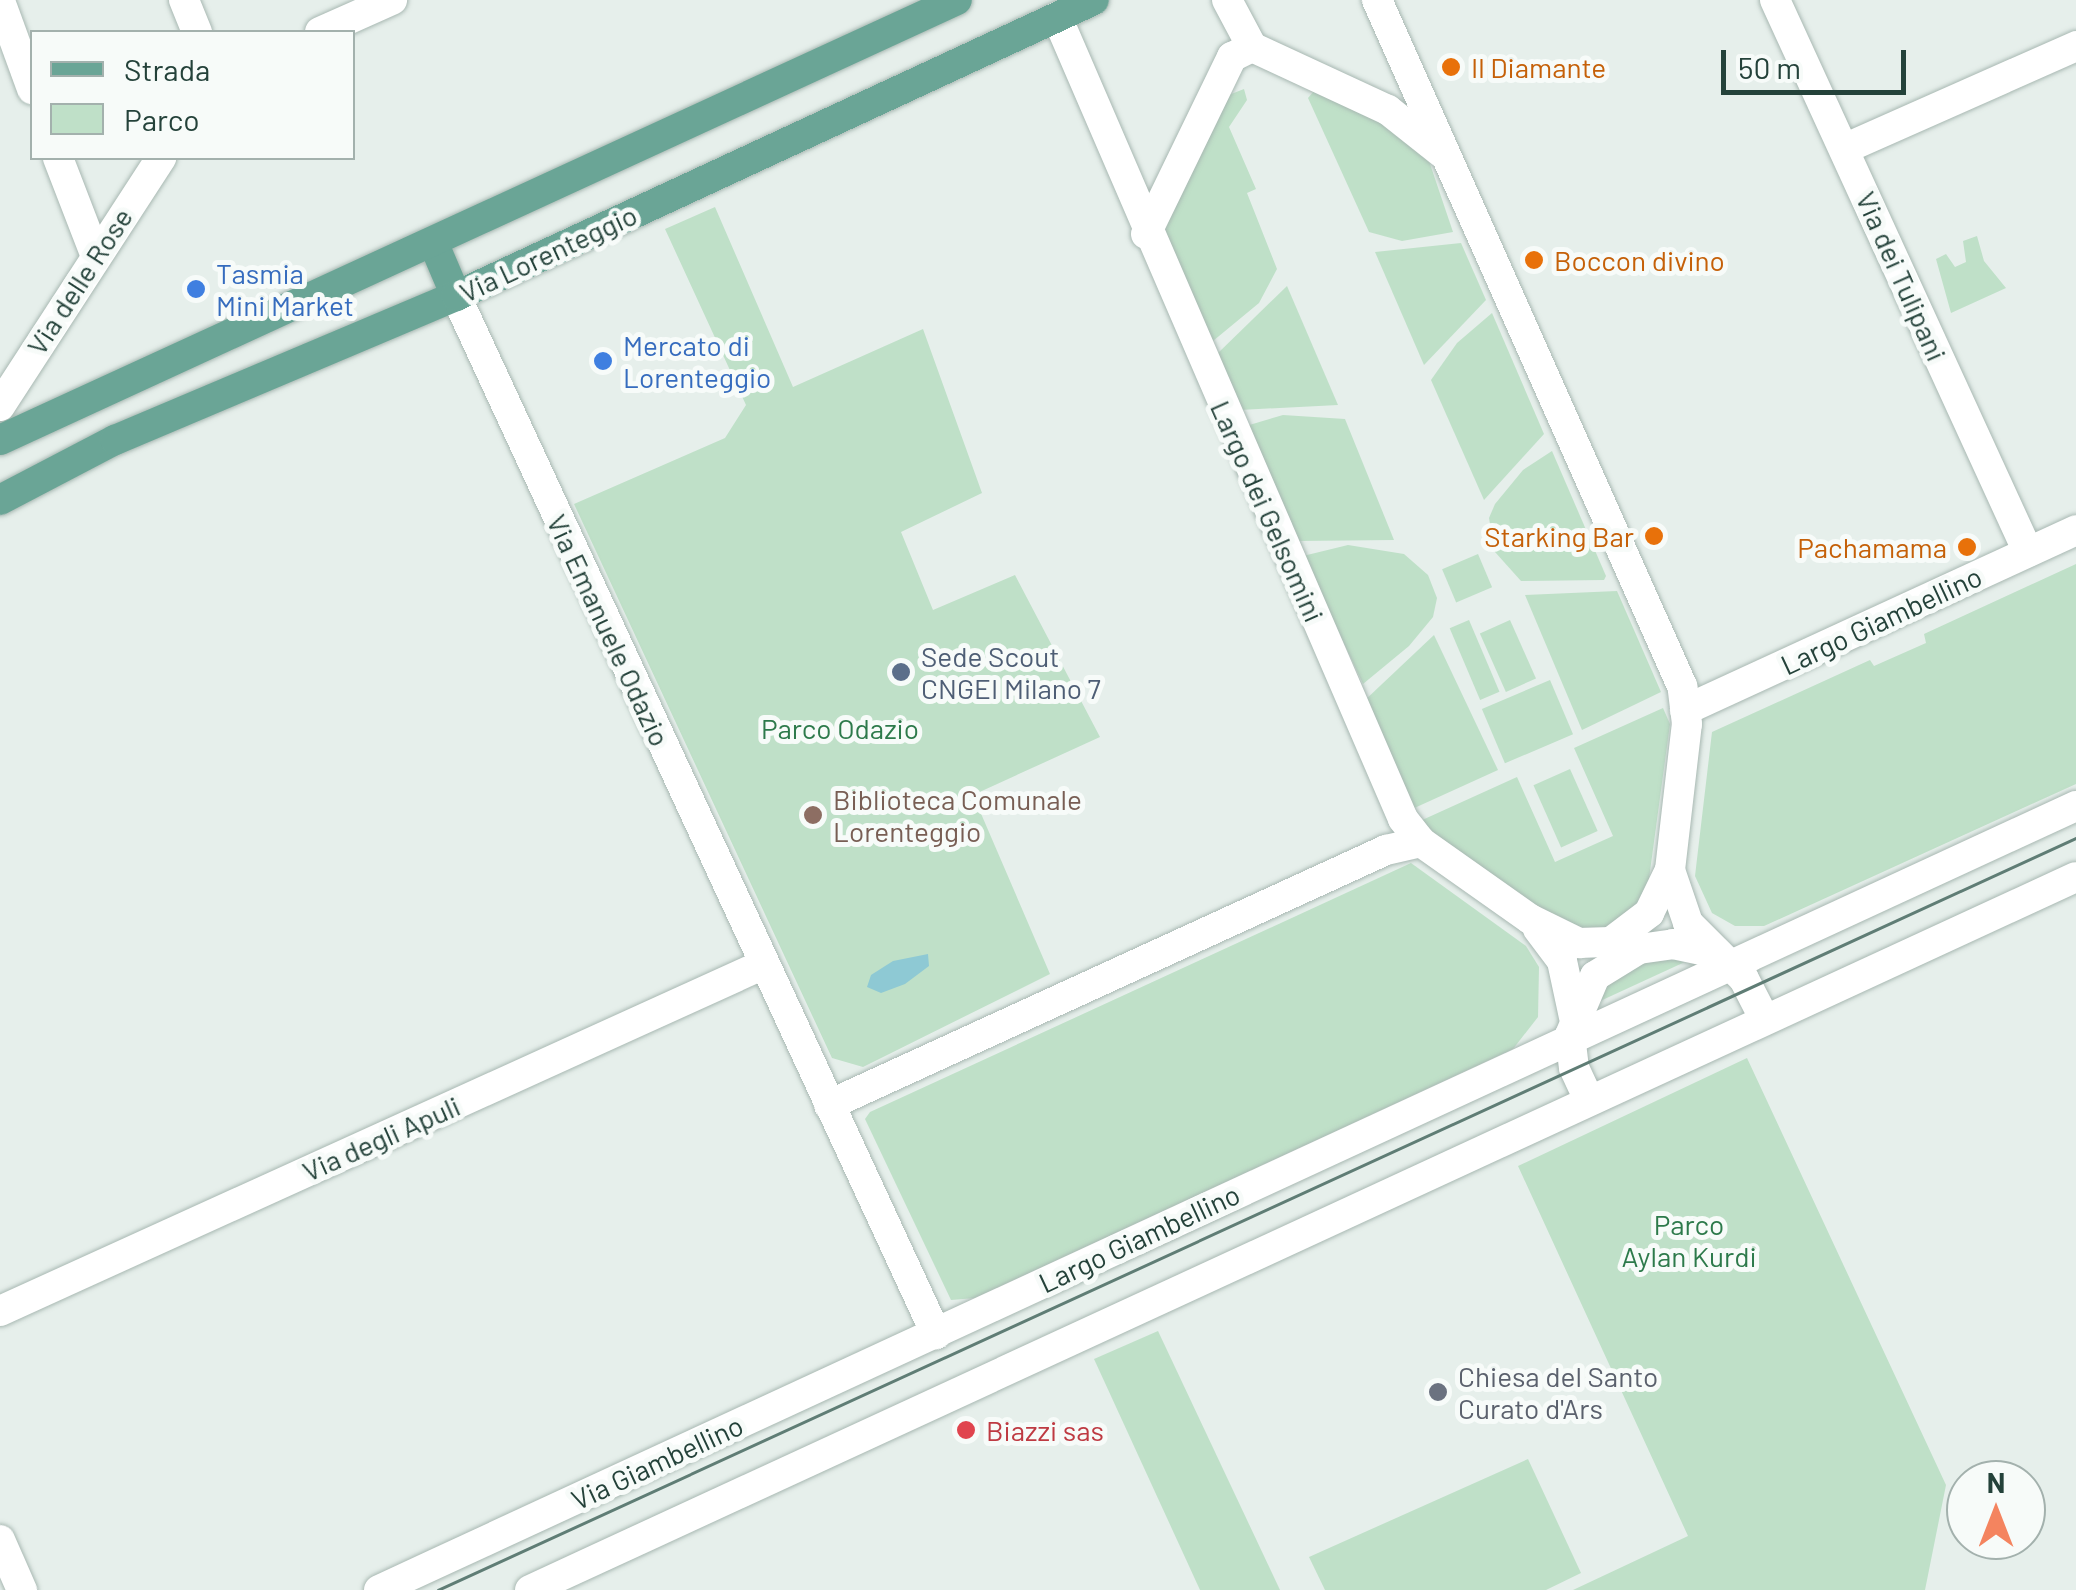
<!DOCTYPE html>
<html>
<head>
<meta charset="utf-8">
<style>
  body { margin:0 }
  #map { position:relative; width:2076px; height:1590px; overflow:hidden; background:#e6efeb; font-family:Barlow,sans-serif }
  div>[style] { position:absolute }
  .green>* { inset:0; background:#bfe0c8; transform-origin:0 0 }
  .water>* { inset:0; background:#8ec9d4 }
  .roads { filter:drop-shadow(0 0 2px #a8b8b2) drop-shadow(0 0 2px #a8b8b2) }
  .minor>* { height:30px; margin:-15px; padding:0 15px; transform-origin:15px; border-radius:15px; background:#fff }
  .major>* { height:30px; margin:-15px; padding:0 15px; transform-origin:15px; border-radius:15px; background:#6aa596 }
  .tram>* { height:2.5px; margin:-1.25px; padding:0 1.25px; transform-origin:1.25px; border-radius:1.25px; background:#5f7d75 }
  .dots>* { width:28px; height:28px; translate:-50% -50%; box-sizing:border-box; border:5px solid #f7fbf9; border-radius:50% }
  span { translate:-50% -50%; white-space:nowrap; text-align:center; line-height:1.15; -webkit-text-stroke:10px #f7fbf9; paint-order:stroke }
  .food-label { font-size:28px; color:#c56008 }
  .left { translate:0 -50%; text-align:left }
  .right { translate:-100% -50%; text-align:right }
  .street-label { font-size:28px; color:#24423a }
  .shop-label { font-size:28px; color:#366cbe }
  .service-label { font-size:28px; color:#4e5e75 }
  .park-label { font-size:28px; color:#2d7a4b }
  .education-label { font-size:28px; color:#785e54 }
  .worship-label { font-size:28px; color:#5b616d }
  .health-label { font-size:28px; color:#be3a42 }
  .legend { position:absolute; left:30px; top:30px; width:325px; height:130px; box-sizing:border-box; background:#f7fbf9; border:2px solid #a3b1ad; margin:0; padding:12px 18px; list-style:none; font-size:30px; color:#24423a }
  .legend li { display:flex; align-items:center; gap:20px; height:50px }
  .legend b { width:50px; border:2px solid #a3b1ad }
  .north { position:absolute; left:1946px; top:1460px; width:100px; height:100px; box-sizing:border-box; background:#f7fbf9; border:2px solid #a3b1ad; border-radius:50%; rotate:0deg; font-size:28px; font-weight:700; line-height:40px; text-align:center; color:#24423a }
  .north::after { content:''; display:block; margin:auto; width:35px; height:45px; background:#f4845f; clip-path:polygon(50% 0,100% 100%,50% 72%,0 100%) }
  .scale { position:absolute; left:1721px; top:50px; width:185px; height:45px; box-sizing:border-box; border:5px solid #24423a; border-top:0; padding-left:12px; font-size:30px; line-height:35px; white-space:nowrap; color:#24423a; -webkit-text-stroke:8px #f7fbf9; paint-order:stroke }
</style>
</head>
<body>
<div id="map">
  <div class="green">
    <div style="clip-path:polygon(1244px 89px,1247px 100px,1229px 127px,1256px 189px,1247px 193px,1277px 269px,1259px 303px,1213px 341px,1166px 244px,1165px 228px,1221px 98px)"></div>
    <div style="clip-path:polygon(1314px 91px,1400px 130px,1428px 158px,1453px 232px,1402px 241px,1369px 232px,1308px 98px)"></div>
    <div style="clip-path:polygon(715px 207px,793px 387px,923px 329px,982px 493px,901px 532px,933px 610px,1015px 575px,1100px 737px,973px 795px,1050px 974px,863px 1067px,832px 1058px,574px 504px,725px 438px,746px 405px,665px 229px)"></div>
    <div style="clip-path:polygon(1977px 236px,1984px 261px,2006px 288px,1951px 313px,1936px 259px,1946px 254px,1955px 267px,1966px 262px,1963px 241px)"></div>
    <div style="clip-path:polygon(1461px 243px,1486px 300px,1424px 365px,1375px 252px)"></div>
    <div style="clip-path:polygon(1287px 286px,1338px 405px,1240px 410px,1216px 355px)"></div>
    <div style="clip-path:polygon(1492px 313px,1544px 434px,1484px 500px,1431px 380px,1457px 343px)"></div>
    <div style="clip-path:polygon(1283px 415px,1345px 419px,1394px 540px,1297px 541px,1246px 426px)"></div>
    <div style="clip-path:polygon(1552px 451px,1606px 576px,1604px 580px,1521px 581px,1495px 552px,1489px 518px,1495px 504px,1523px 470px)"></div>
    <div style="clip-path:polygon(1348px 545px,1404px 554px,1428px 575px,1437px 598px,1433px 617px,1409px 646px,1363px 684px,1303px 556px)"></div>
    <div style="left:1478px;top:554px;width:36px;height:39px;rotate:67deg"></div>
    <div style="clip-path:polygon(2076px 564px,2076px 784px,1764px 926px,1735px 926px,1712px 913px,1695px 876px,1712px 732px,1870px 660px,1874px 666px,1926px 643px,1924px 634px)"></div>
    <div style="clip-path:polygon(1617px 591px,1661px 692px,1582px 730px,1525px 595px)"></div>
    <div style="left:1469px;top:620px;width:78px;height:21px;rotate:67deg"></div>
    <div style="left:1510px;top:620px;width:64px;height:33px;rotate:66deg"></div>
    <div style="clip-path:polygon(1434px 635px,1498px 770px,1410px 810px,1363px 702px)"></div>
    <div style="left:1550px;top:680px;width:59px;height:74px;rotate:67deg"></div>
    <div style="clip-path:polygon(1663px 708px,1670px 724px,1648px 886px,1643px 900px,1615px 927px,1568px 928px,1427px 833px,1420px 821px,1517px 777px,1555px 862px,1613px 836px,1574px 748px)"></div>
    <div style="left:1570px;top:769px;width:68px;height:40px;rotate:66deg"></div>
    <div style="clip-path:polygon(1411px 863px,1526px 946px,1539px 967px,1538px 1017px,1513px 1049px,975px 1298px,951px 1300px,865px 1119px,870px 1112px)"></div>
    <div style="clip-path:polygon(1640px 953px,1687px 961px,1585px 1008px)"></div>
    <div style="clip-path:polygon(1747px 1058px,1946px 1485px,1925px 1590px,1573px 1590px,1688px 1536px,1518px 1166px)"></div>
    <div style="clip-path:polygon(1158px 1331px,1280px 1590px,1200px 1590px,1094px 1359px)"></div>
    <div style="clip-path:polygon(1528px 1459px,1581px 1573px,1546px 1590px,1325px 1590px,1309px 1557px)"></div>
  </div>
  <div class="water">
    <div style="clip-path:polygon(928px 954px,929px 966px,905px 984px,881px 993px,867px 987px,871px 975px,893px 961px)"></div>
  </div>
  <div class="roads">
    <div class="minor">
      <div style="left:184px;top:0;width:35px;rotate:68deg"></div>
      <div style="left:1227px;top:0;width:53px;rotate:62deg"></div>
      <div style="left:1252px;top:47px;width:150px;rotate:24.9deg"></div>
      <div style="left:1388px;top:110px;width:69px;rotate:38.5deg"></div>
      <div style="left:1775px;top:0;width:607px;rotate:65.38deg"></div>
      <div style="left:0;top:1px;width:94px;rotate:70deg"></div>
      <div style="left:1057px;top:17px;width:873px;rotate:66.66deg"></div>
      <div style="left:1403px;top:819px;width:29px;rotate:52deg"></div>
      <div style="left:1421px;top:842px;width:133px;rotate:35.2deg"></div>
      <div style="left:1530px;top:919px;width:55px;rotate:26.1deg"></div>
      <div style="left:1579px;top:943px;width:32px;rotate:-2deg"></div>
      <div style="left:1611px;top:942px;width:48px;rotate:-37.3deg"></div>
      <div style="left:1649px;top:913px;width:48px;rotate:-64deg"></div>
      <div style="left:1670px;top:870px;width:147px;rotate:-83.4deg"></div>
      <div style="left:1687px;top:724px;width:38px;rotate:-97deg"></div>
      <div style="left:1682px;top:686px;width:751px;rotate:-113.97deg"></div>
      <div style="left:320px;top:32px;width:79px;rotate:-24deg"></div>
      <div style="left:1844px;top:149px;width:254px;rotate:-23.9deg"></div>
      <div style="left:58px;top:158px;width:103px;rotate:68.9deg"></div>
      <div style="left:1146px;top:234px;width:197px;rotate:-64.1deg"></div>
      <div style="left:1232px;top:57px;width:22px;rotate:-27deg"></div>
      <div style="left:456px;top:296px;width:1144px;rotate:65.18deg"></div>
      <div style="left:0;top:406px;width:296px;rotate:-57deg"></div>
      <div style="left:1685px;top:710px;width:430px;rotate:-24.7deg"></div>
      <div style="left:1670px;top:870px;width:56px;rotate:71.2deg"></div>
      <div style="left:1688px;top:923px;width:79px;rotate:45deg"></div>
      <div style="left:1744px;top:979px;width:44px;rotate:62.9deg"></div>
      <div style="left:1538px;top:929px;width:40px;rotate:53deg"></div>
      <div style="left:1562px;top:961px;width:57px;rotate:77.9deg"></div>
      <div style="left:1589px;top:1100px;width:35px;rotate:-115deg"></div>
      <div style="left:1574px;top:1068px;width:33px;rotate:-97deg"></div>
      <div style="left:1570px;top:1035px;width:64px;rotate:-67deg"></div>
      <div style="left:1595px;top:976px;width:52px;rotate:-31.5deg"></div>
      <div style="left:1639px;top:949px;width:34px;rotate:-8deg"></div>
      <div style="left:1673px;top:944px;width:40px;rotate:12deg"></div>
      <div style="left:829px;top:1105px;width:613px;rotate:-24.6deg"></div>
      <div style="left:1386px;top:850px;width:36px;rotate:-13deg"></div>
      <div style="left:0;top:1311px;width:837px;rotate:-24.42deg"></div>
      <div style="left:0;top:1540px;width:55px;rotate:66.3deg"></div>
      <div style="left:379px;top:1590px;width:1869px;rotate:-24.8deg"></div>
      <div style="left:530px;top:1590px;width:1702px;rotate:-24.76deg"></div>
    </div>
    <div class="major">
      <div style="left:433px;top:242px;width:59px;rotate:66.9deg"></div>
      <div style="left:0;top:440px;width:1053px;rotate:-24.69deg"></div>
      <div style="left:0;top:500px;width:130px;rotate:-27.6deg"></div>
      <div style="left:115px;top:440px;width:370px;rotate:-22.9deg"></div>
      <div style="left:456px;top:296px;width:703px;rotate:-24.89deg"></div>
    </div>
  </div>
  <div class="tram">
    <div style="left:438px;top:1590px;width:1802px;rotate:-24.66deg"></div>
  </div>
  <div class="dots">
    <div style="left:1451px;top:67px;background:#e8710a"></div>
    <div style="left:1534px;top:260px;background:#e8710a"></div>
    <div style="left:196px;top:289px;background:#3f7fe0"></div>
    <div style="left:603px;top:361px;background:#3f7fe0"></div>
    <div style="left:1654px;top:536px;background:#e8710a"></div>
    <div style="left:1967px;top:547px;background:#e8710a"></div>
    <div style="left:901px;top:672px;background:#5c6f8a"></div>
    <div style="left:813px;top:815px;background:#8d6e63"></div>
    <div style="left:1438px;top:1392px;background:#6b7280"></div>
    <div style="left:966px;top:1430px;background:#e0444e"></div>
  </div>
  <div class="food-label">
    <span class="left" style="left:1471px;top:67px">Il Diamante</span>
    <span class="left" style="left:1554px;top:260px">Boccon divino</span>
    <span class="right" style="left:1634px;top:536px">Starking Bar</span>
    <span class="right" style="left:1947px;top:547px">Pachamama</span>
  </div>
  <div class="street-label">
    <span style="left:548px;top:253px;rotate:-25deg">Via Lorenteggio</span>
    <span style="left:1902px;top:276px;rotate:66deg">Via dei Tulipani</span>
    <span style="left:79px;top:281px;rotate:-57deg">Via delle Rose</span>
    <span style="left:1268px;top:511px;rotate:66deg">Largo dei Gelsomini</span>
    <span style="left:1881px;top:620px;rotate:-25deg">Largo Giambellino</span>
    <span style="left:609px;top:630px;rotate:65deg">Via Emanuele Odazio</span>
    <span style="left:381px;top:1138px;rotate:-24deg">Via degli Apuli</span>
    <span style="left:1139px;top:1238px;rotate:-25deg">Largo Giambellino</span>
    <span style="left:657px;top:1462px;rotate:-25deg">Via Giambellino</span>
  </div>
  <div class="shop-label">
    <span class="left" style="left:216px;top:289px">Tasmia<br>Mini Market</span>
    <span class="left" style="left:623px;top:361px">Mercato di<br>Lorenteggio</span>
  </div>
  <div class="service-label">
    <span class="left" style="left:921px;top:672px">Sede Scout<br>CNGEI Milano 7</span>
  </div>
  <div class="park-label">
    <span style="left:840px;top:728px">Parco Odazio</span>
    <span style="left:1689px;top:1240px">Parco<br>Aylan Kurdi</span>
  </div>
  <div class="education-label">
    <span class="left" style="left:833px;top:815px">Biblioteca Comunale<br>Lorenteggio</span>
  </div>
  <div class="worship-label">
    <span class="left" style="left:1458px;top:1392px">Chiesa del Santo<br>Curato d'Ars</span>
  </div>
  <div class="health-label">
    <span class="left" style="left:986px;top:1430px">Biazzi sas</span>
  </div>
  <ul class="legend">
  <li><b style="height:12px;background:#6aa596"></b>Strada</li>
  <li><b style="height:28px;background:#bfe0c8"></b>Parco</li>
  </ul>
  <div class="north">N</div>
  <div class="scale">50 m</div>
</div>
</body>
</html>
